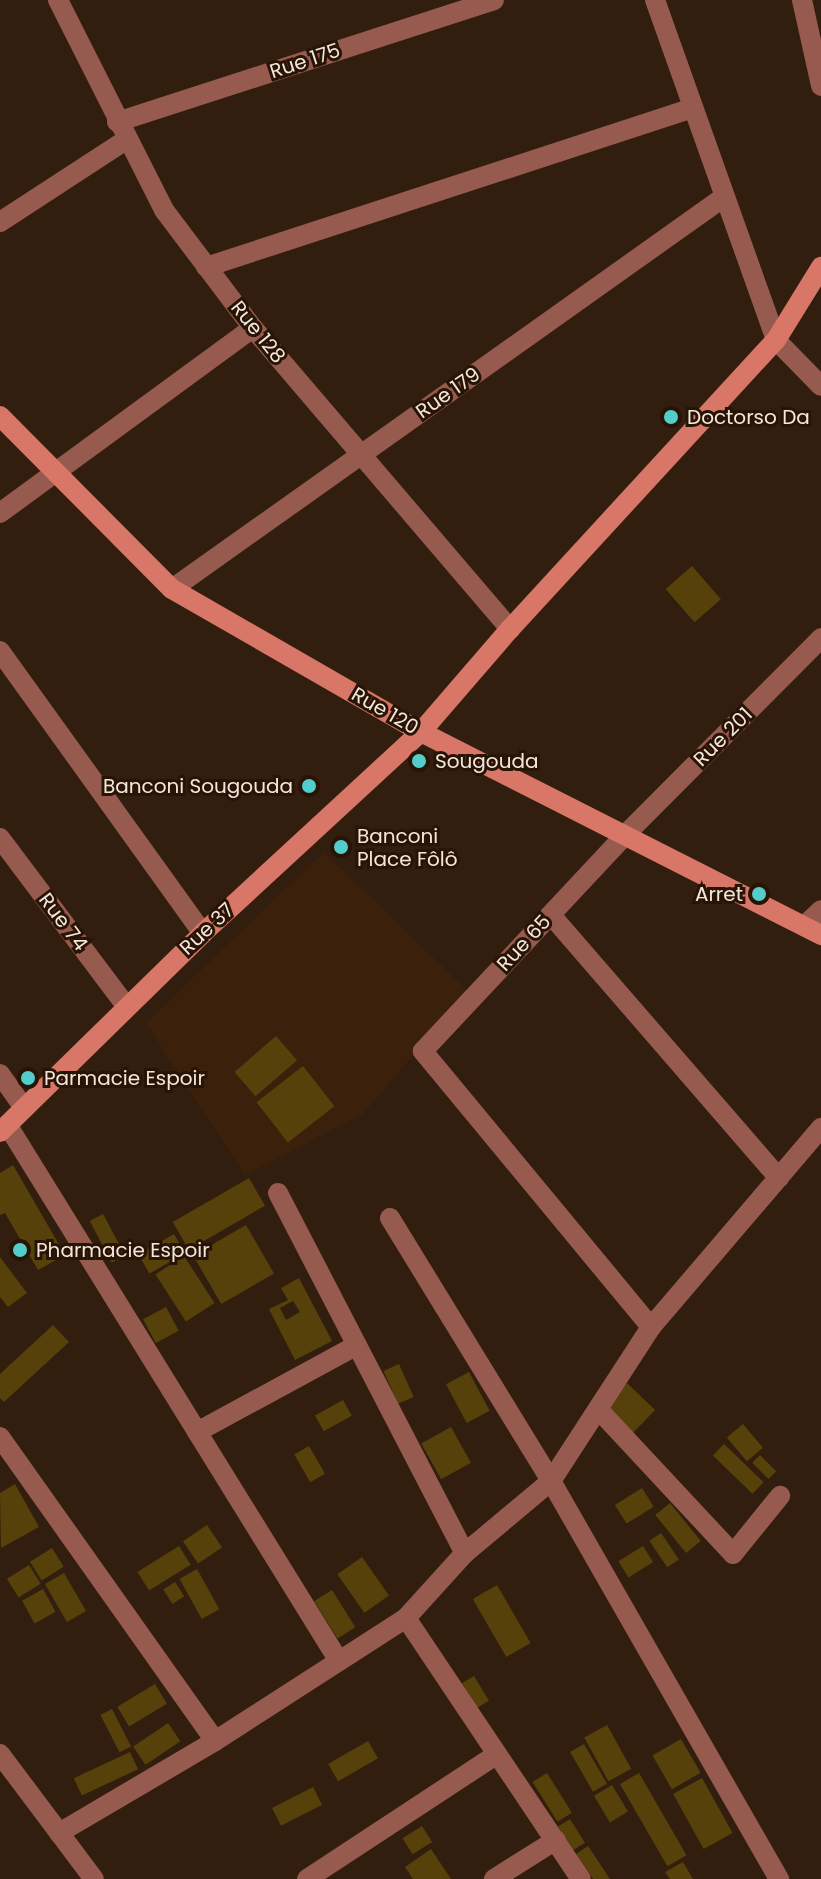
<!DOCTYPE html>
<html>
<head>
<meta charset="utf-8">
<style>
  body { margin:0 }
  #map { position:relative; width:821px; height:1879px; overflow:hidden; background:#321e0e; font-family:Poppins,sans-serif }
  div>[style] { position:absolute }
  .built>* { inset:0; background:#3b210c }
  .building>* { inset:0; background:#57410a; transform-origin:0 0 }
  .minor>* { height:20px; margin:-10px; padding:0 10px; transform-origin:10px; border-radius:10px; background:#965a4f }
  .secondary>* { height:20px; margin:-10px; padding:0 10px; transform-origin:10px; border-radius:10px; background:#d87767 }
  .dots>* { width:22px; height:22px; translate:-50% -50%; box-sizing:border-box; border:4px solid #281405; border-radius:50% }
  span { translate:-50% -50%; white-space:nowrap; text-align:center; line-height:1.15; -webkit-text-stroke:6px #281405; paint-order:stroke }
  .street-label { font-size:20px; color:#f4e6dc }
  .poi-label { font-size:20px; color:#f4e6dc }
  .left { translate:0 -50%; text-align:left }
  .right { translate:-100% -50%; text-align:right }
</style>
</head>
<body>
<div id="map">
  <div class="built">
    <div style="clip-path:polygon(324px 852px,468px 991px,363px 1114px,245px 1175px,146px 1023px)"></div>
  </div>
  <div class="building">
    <div style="left:692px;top:566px;width:44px;height:35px;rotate:49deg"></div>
    <div style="left:276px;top:1036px;width:32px;height:55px;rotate:49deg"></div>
    <div style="left:303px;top:1066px;width:51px;height:59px;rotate:52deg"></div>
    <div style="clip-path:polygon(13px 1165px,65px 1255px,38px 1270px,5px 1213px,0 1215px,0 1173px)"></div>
    <div style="left:249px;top:1178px;width:32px;height:88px;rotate:60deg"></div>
    <div style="left:103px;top:1214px;width:47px;height:15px;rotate:62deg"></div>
    <div style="left:246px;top:1225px;width:56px;height:61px;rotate:60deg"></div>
    <div style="left:174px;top:1234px;width:22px;height:41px;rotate:60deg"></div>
    <div style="left:184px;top:1256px;width:56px;height:34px;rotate:57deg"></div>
    <div style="clip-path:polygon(0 1257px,27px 1293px,8px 1307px,0 1297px)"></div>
    <div style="clip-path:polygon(evenodd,299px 1278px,332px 1341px,295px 1360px,269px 1309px,288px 1300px,281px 1288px,299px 1278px,293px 1301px,300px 1312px,286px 1320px,280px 1308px,293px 1301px)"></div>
    <div style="left:166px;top:1307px;width:27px;height:26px;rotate:62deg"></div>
    <div style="clip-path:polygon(53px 1325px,69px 1342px,4px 1402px,0 1398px,0 1374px)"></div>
    <div style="left:399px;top:1364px;width:36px;height:17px;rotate:66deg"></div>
    <div style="left:469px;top:1372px;width:44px;height:26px;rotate:62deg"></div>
    <div style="left:627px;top:1383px;width:39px;height:32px;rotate:44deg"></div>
    <div style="left:343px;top:1400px;width:18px;height:32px;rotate:61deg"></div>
    <div style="left:743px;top:1424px;width:31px;height:21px;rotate:50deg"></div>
    <div style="left:451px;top:1427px;width:41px;height:34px;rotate:61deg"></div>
    <div style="left:724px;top:1444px;width:55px;height:16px;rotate:44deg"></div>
    <div style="left:309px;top:1446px;width:32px;height:17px;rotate:60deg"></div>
    <div style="left:760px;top:1455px;width:23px;height:11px;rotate:45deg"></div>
    <div style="clip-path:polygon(15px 1484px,39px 1527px,1px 1548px,0 1493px)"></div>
    <div style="left:642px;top:1488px;width:22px;height:32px;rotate:58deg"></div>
    <div style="left:670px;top:1503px;width:49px;height:19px;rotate:51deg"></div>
    <div style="left:207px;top:1525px;width:27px;height:29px;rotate:56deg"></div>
    <div style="left:661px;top:1533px;width:32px;height:14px;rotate:56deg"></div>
    <div style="left:179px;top:1546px;width:22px;height:49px;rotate:58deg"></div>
    <div style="left:643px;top:1546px;width:19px;height:29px;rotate:58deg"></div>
    <div style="left:52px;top:1548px;width:22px;height:26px;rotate:58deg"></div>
    <div style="left:362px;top:1557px;width:47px;height:30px;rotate:55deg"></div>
    <div style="left:29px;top:1565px;width:22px;height:26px;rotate:58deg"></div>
    <div style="left:197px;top:1569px;width:46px;height:20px;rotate:61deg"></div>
    <div style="left:64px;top:1573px;width:44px;height:22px;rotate:60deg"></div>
    <div style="left:175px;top:1582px;width:17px;height:14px;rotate:57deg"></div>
    <div style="left:497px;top:1585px;width:67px;height:28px;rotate:60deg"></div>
    <div style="left:43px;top:1589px;width:26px;height:24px;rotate:61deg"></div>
    <div style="left:332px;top:1590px;width:44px;height:21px;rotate:58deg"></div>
    <div style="left:474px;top:1676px;width:29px;height:14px;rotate:59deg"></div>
    <div style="left:155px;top:1684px;width:23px;height:44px;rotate:59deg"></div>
    <div style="left:112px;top:1709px;width:42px;height:13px;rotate:63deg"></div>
    <div style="left:168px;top:1723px;width:22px;height:42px;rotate:56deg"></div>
    <div style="left:607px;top:1725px;width:50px;height:26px;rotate:61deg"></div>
    <div style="left:681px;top:1739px;width:39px;height:33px;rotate:60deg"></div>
    <div style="left:368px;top:1741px;width:20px;height:46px;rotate:60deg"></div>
    <div style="left:584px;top:1744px;width:46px;height:16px;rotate:60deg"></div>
    <div style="left:130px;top:1752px;width:19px;height:62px;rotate:65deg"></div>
    <div style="left:547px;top:1773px;width:47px;height:17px;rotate:58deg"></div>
    <div style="left:639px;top:1773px;width:95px;height:22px;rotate:60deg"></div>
    <div style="left:702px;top:1778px;width:63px;height:33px;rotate:61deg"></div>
    <div style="left:612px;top:1785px;width:31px;height:21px;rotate:59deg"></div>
    <div style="left:313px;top:1787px;width:20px;height:46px;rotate:63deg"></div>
    <div style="left:570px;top:1819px;width:28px;height:14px;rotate:58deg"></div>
    <div style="left:422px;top:1826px;width:19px;height:23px;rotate:58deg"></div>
    <div style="clip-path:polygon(588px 1846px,610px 1879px,593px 1879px,576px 1854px)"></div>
    <div style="clip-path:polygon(431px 1849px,451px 1879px,413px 1879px,405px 1867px)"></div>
    <div style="clip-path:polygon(683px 1862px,693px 1879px,670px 1879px,665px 1872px)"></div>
  </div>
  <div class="minor">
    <div style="left:58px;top:0;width:235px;rotate:63.2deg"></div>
    <div style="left:164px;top:210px;width:148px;rotate:53deg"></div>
    <div style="left:253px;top:328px;width:396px;rotate:49.5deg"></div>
    <div style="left:655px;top:0;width:361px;rotate:70.4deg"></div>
    <div style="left:776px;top:340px;width:64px;rotate:45.6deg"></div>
    <div style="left:802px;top:0;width:88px;rotate:77.5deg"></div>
    <div style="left:117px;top:122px;width:396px;rotate:-17.9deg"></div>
    <div style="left:0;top:222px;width:150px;rotate:-33.1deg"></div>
    <div style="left:206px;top:267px;width:512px;rotate:-18.08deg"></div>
    <div style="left:0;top:513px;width:313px;rotate:-36.2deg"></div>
    <div style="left:172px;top:589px;width:677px;rotate:-35.38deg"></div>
    <div style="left:0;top:651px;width:347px;rotate:54.3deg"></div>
    <div style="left:0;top:838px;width:211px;rotate:53.1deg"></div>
    <div style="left:551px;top:915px;width:348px;rotate:49.1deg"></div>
    <div style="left:804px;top:926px;width:23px;rotate:-43deg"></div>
    <div style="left:0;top:1074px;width:42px;rotate:54.8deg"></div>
    <div style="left:8px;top:1126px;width:629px;rotate:58.26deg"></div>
    <div style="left:278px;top:1193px;width:406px;rotate:62.6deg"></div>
    <div style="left:390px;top:1218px;width:308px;rotate:58.5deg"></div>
    <div style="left:551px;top:1481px;width:459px;rotate:60.2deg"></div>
    <div style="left:651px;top:1327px;width:358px;rotate:-129.6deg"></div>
    <div style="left:423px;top:1051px;width:296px;rotate:-46.9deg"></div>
    <div style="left:625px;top:835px;width:278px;rotate:-45.1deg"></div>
    <div style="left:598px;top:1409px;width:198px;rotate:47deg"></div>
    <div style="left:733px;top:1554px;width:75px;rotate:-51deg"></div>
    <div style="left:197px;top:1432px;width:182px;rotate:-28.5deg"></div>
    <div style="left:0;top:1437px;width:372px;rotate:54.7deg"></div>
    <div style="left:406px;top:1618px;width:314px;rotate:56.2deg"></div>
    <div style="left:0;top:1754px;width:156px;rotate:53.1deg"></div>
    <div style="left:59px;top:1833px;width:181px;rotate:-30.5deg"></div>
    <div style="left:215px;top:1741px;width:227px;rotate:-32.8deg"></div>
    <div style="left:406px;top:1618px;width:88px;rotate:-47.8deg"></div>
    <div style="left:465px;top:1553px;width:112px;rotate:-39.9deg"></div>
    <div style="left:551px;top:1481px;width:184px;rotate:-57deg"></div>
    <div style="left:651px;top:1327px;width:262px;rotate:-49.5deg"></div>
    <div style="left:307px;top:1879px;width:227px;rotate:-33.3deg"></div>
    <div style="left:494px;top:1879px;width:73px;rotate:-32.2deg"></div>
  </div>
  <div class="secondary">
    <div style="left:0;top:416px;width:244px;rotate:45.2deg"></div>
    <div style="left:172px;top:589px;width:287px;rotate:29.9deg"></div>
    <div style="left:421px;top:732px;width:449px;rotate:26.9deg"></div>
    <div style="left:0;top:1132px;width:284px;rotate:-44.4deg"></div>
    <div style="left:203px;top:933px;width:297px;rotate:-42.7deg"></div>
    <div style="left:421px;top:732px;width:136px;rotate:-49.2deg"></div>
    <div style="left:510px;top:629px;width:393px;rotate:-47.4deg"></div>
    <div style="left:776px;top:340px;width:86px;rotate:-58.3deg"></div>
  </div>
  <div class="dots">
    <div style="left:671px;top:417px;background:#52cdcc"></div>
    <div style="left:419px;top:761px;background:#52cdcc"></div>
    <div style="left:309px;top:786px;background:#52cdcc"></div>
    <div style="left:341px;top:847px;background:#52cdcc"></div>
    <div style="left:759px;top:894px;background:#52cdcc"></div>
    <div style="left:28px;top:1078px;background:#52cdcc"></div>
    <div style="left:20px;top:1250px;background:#52cdcc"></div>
  </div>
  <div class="street-label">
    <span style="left:305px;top:61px;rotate:-18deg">Rue 175</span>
    <span style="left:258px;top:332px;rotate:51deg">Rue 128</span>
    <span style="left:448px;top:393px;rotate:-35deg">Rue 179</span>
    <span style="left:385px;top:711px;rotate:30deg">Rue 120</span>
    <span style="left:723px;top:737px;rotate:-45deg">Rue 201</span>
    <span style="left:63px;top:922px;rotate:53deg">Rue 74</span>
    <span style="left:207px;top:929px;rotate:-43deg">Rue 37</span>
    <span style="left:524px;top:943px;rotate:-47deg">Rue 65</span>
  </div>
  <div class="poi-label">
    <span class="left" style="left:687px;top:417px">Doctorso Da</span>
    <span class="left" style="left:435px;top:761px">Sougouda</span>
    <span class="right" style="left:293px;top:786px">Banconi Sougouda</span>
    <span class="left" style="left:357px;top:848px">Banconi<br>Place Fôlô</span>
    <span class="right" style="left:743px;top:894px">Arret</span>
    <span class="left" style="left:44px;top:1078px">Parmacie Espoir</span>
    <span class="left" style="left:36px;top:1250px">Pharmacie Espoir</span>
  </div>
</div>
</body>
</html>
